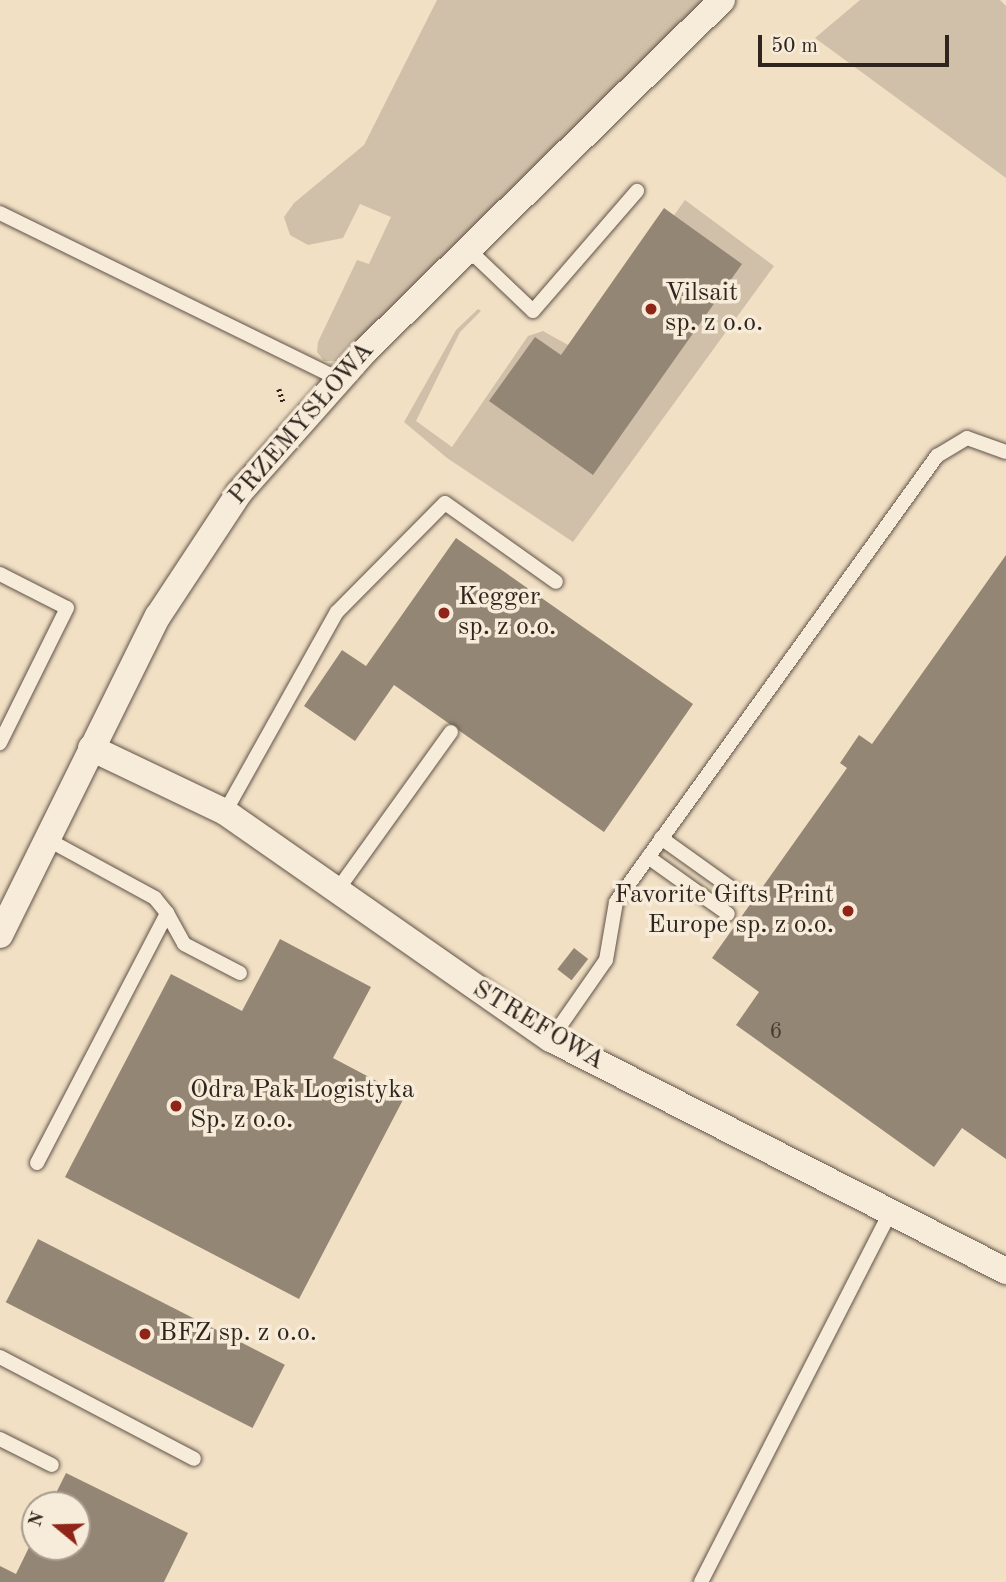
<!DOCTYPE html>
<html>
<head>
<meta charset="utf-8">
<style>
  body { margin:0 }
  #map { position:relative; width:1006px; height:1582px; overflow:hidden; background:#f2e0c5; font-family:"Old Standard TT",serif }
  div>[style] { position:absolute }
  .green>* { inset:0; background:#d1c0a9 }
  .building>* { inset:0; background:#948675; transform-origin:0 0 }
  .path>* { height:4.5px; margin-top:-2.25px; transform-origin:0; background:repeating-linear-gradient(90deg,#2f251e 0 2px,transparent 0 5.5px) }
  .roads { filter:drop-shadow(0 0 2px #605448) drop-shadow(0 0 2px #605448) }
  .service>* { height:14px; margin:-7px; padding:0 7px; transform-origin:7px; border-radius:7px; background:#f7ebd9 }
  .minor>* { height:26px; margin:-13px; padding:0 13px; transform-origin:13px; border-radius:13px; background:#f7ebd9 }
  .dots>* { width:19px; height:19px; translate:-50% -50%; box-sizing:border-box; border:4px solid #f7ebd9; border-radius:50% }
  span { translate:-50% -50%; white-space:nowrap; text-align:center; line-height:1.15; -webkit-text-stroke:7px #f7ebd9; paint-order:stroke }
  .number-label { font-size:23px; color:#483d34 }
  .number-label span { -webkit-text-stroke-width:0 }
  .poi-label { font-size:26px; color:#2f251e }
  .left { translate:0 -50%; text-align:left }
  .right { translate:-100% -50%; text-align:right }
  .street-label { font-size:26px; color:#2f251e }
  .north { position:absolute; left:21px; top:1491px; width:70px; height:70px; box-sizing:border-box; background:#f7ebd9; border:2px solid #a79c8e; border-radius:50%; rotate:289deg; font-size:19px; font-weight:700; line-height:28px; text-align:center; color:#2f251e }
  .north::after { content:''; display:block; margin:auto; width:24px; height:32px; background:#8f2418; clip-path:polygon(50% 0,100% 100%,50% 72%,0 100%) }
  .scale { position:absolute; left:758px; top:35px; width:191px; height:32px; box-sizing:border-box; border:4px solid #2f251e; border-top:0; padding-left:9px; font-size:21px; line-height:24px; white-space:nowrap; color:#2f251e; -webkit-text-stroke:5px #f7ebd9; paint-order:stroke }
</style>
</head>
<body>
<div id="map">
  <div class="green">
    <div style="clip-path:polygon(437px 0,707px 0,341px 361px,324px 361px,317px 352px,318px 342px,357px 260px,369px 264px,391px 217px,360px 204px,343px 238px,308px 245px,290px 235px,284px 217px,294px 203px,364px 145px)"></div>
    <div style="clip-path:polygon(860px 0,1000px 0,1006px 6px,1006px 178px,815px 38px)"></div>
    <div style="clip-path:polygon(685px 200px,774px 266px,573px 542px,447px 458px,404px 422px,456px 330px,478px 309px,481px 311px,460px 332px,416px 421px,452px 447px,528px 336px,543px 331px,577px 350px)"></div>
  </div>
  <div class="building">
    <div style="clip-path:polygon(664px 208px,742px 264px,593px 475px,489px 401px,535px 337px,561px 355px)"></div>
    <div style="clip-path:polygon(456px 538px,693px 704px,604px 832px,394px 685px,355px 741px,304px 706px,342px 650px,366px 666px)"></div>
    <div style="clip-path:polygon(1006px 555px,1006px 1159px,962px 1128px,934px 1167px,736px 1025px,759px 992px,712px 958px,847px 768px,840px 763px,859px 735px,872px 744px)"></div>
    <div style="clip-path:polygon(280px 939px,371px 987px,333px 1058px,405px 1096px,299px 1299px,65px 1177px,171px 974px,242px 1011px)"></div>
    <div style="left:574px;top:948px;width:18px;height:27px;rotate:38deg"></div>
    <div style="left:38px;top:1239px;width:277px;height:71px;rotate:27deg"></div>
    <div style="clip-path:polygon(66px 1473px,188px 1533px,164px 1582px,0 1582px,0 1566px,16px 1574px,35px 1535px,35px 1547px,77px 1547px,77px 1505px,50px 1505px)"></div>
  </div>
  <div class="path">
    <div style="left:279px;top:389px;width:16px;rotate:72deg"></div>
  </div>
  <div class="roads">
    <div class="service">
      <div style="left:0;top:213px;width:377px;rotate:26.1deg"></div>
      <div style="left:470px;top:251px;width:87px;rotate:43.6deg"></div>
      <div style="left:533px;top:311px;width:159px;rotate:-49.1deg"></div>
      <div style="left:0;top:574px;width:75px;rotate:26.9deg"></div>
      <div style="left:67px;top:608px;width:151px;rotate:116.4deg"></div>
      <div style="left:225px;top:812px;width:229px;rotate:-60.8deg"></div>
      <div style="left:337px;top:612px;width:153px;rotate:-45.3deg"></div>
      <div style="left:445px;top:503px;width:136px;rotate:35.4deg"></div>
      <div style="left:661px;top:838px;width:98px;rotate:35.5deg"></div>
      <div style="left:648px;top:857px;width:98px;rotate:35.5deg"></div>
      <div style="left:336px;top:892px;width:197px;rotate:-54.3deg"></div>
      <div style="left:167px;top:913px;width:35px;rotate:61deg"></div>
      <div style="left:184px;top:944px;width:63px;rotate:27.4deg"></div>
      <div style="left:551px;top:1039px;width:96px;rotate:-55.2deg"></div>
      <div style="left:606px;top:960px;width:59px;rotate:-80.2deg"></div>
      <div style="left:616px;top:902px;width:550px;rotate:-54.26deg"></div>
      <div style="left:937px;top:456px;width:35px;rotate:-31deg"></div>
      <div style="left:967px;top:438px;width:41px;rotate:19.7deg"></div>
      <div style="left:37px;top:1163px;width:282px;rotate:-62.5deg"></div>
      <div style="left:167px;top:913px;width:19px;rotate:-129deg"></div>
      <div style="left:155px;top:898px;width:123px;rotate:-151.4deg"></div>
      <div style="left:0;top:1357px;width:219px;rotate:27.7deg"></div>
      <div style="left:0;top:1439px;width:58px;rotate:26.6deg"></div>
      <div style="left:701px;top:1582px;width:415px;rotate:-62.9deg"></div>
    </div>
    <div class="minor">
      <div style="left:91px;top:748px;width:148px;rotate:25.5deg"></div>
      <div style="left:225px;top:812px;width:397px;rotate:34.9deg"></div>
      <div style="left:551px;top:1039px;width:511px;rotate:27.02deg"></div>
      <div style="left:0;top:935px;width:356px;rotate:-63.7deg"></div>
      <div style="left:158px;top:616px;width:147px;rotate:-56.6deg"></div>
      <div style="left:239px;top:493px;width:188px;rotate:-48.4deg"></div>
      <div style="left:364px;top:352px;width:502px;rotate:-44.52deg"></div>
    </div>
  </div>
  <div class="dots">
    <div style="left:651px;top:309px;background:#8f2418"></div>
    <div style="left:444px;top:613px;background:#8f2418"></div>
    <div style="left:848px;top:911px;background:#8f2418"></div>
    <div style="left:176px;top:1106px;background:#8f2418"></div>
    <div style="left:145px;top:1334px;background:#8f2418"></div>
  </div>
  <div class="number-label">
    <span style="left:776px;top:1032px">6</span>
  </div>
  <div class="poi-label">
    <span class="left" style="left:665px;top:309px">Vilsait<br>sp. z o.o.</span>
    <span class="left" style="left:458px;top:613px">Kegger<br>sp. z o.o.</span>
    <span class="right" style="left:834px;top:911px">Favorite Gifts Print<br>Europe sp. z o.o.</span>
    <span class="left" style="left:190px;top:1106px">Odra Pak Logistyka<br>Sp. z o.o.</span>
    <span class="left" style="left:159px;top:1334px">BFZ sp. z o.o.</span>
  </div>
  <div class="street-label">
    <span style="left:302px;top:424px;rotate:-49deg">PRZEMYSŁOWA</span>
    <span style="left:538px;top:1026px;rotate:31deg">STREFOWA</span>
  </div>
  <div class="north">N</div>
  <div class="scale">50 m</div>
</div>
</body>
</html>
